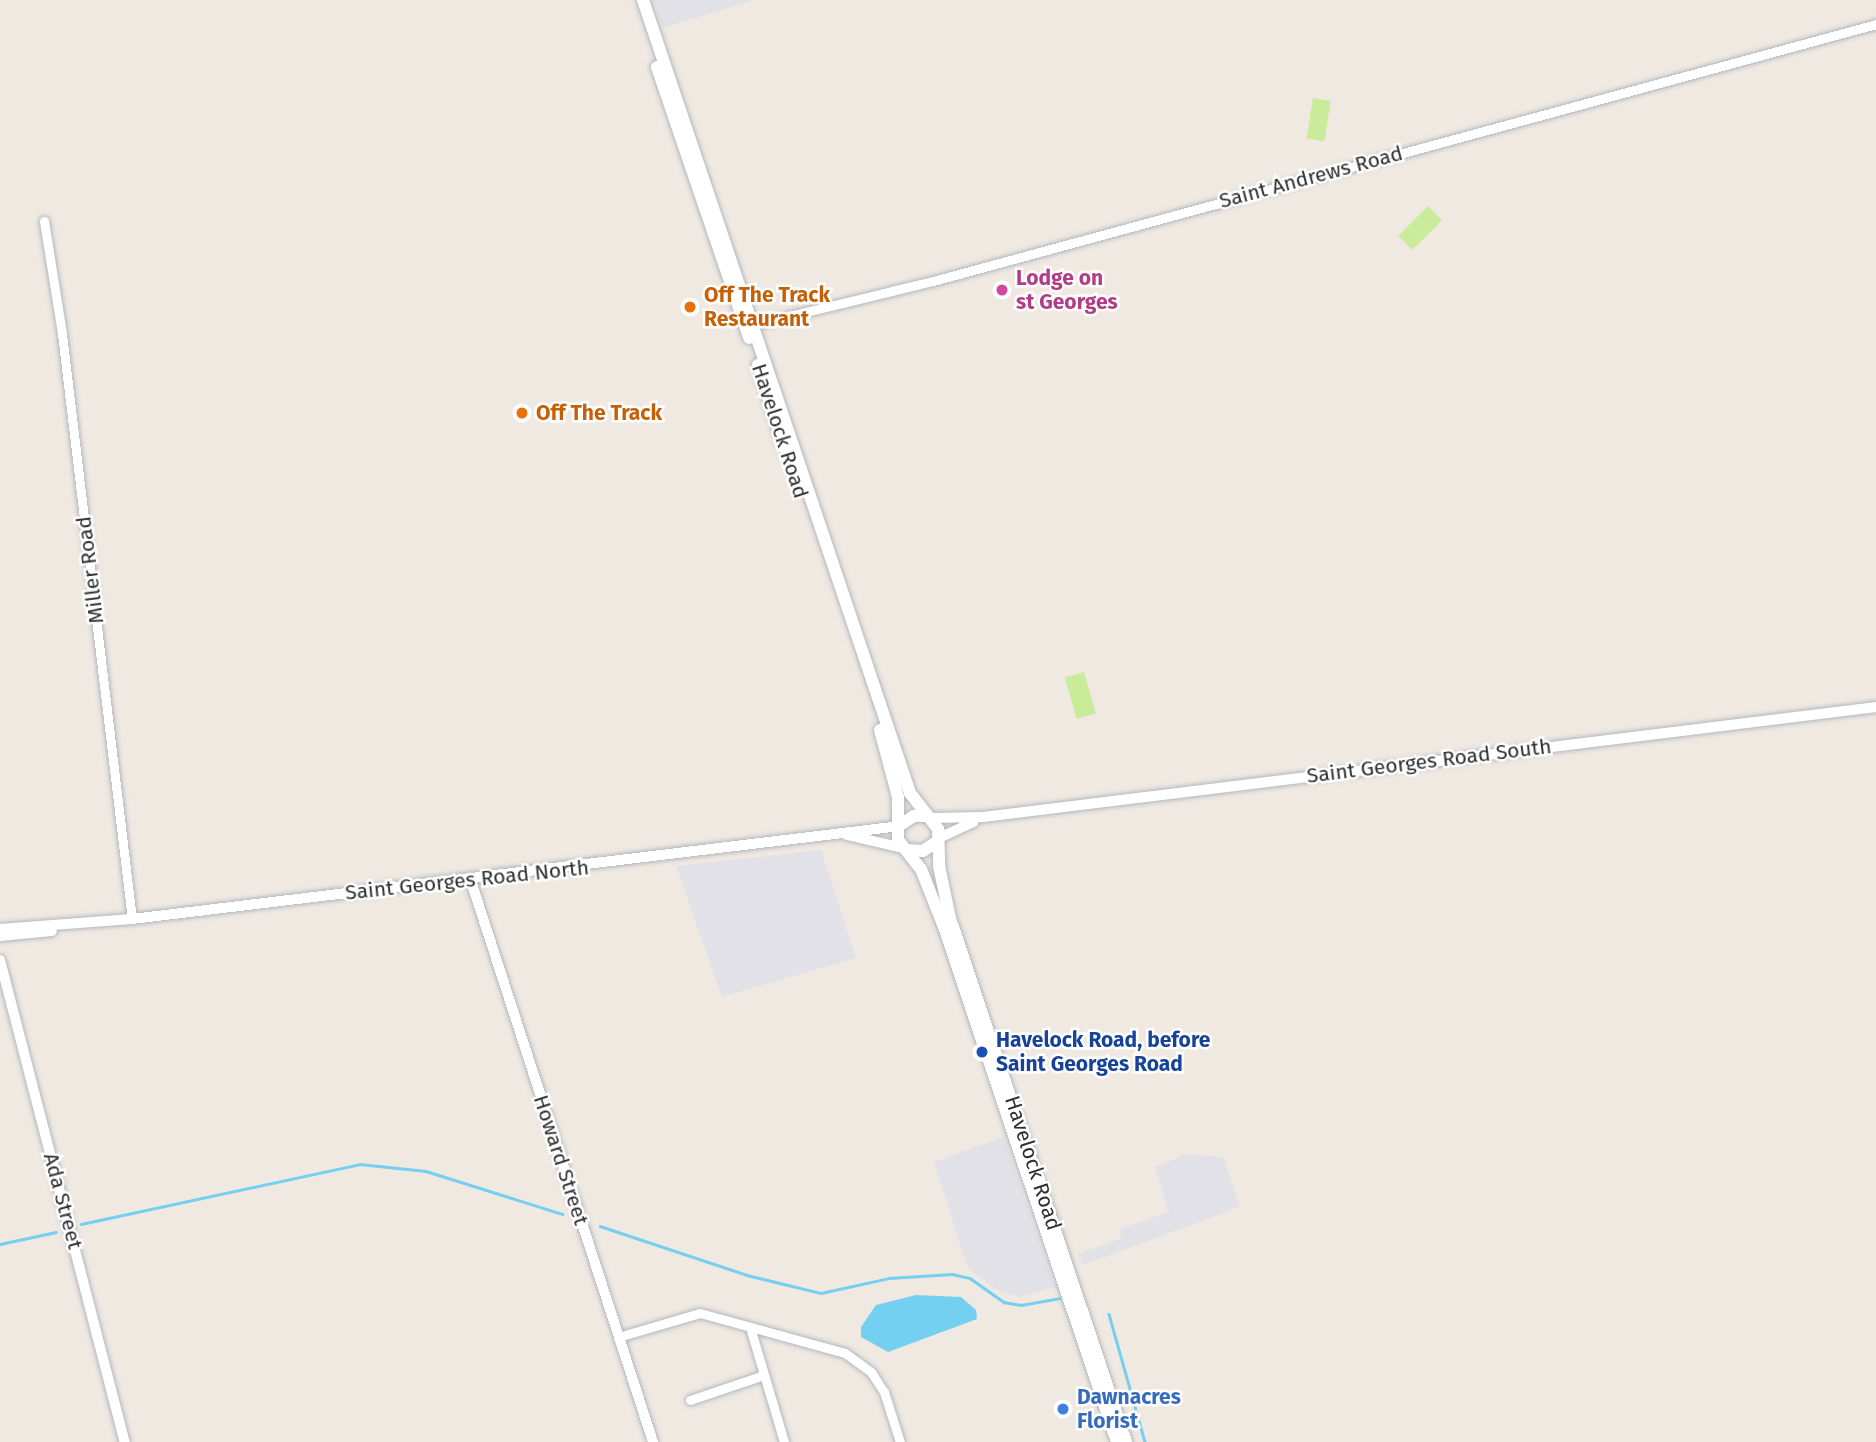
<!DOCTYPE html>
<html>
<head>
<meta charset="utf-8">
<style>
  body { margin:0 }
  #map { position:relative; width:1876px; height:1442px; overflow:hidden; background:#efe9e1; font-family:"Fira Sans",sans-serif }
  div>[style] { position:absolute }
  .industrial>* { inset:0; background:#e3e1e8 }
  .pitch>* { inset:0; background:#c9ec9a; transform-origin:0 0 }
  .water>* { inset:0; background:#75cff0 }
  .stream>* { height:2.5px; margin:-1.25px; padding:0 1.25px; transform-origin:1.25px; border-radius:1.25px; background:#75cff0 }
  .roads { filter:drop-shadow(0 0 2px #b4b7c1) drop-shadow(0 0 2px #b4b7c1) }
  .minor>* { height:9px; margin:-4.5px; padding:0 4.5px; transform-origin:4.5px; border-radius:4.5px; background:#fff }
  .tertiary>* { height:10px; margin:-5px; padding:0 5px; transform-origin:5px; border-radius:5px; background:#fff }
  .secondary>* { height:12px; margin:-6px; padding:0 6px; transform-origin:6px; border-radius:6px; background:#fff }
  .dots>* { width:19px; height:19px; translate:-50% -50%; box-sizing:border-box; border:4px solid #fff; border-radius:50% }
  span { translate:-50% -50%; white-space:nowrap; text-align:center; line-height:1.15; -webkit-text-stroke:5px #fff; paint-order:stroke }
  .street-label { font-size:21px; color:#2e2e2e }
  .hotel-label { font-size:21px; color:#b23c85; font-weight:700 }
  .left { translate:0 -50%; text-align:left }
  .food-label { font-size:21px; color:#c56008; font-weight:700 }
  .transit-label { font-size:21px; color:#164399; font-weight:700 }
  .shop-label { font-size:21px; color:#366cbe; font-weight:700 }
</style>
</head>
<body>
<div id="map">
  <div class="industrial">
    <div style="clip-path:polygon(653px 0,754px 0,663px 28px)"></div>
    <div style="clip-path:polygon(821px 850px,856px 958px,722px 997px,676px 866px)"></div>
    <div style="clip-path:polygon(1004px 1137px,1055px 1287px,1019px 1297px,1001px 1292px,968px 1269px,934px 1162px,919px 1167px)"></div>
    <div style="clip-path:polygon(1185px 1154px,1223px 1157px,1240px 1207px,1083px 1265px,1077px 1254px,1120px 1239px,1122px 1228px,1169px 1212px,1155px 1167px)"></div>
  </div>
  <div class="pitch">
    <div style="left:1313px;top:98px;width:18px;height:41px;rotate:9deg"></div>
    <div style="left:1428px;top:206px;width:20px;height:42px;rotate:45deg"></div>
    <div style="left:1084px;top:672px;width:43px;height:20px;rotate:74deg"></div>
  </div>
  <div class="water">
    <div style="clip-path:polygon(916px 1295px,961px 1297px,976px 1310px,977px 1319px,888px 1352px,861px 1337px,861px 1327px,876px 1305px)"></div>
  </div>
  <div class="stream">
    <div style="left:81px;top:1224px;width:285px;rotate:-12.1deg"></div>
    <div style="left:360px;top:1164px;width:66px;rotate:6.1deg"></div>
    <div style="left:426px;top:1171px;width:143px;rotate:17.5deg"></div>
    <div style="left:600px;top:1226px;width:155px;rotate:18.4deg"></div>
    <div style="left:747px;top:1275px;width:76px;rotate:13.7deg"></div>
    <div style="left:821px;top:1293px;width:70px;rotate:-12.4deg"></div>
    <div style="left:889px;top:1278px;width:63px;rotate:-3.6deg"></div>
    <div style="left:952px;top:1274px;width:18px;rotate:13deg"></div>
    <div style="left:970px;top:1278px;width:42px;rotate:35.2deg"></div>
    <div style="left:1004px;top:1302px;width:17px;rotate:10deg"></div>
    <div style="left:1021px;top:1305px;width:39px;rotate:-10deg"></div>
    <div style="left:0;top:1244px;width:57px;rotate:-12.1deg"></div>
    <div style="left:1109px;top:1314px;width:133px;rotate:74.3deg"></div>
  </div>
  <div class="roads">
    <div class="minor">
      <div style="left:44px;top:221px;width:114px;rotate:80.9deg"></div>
      <div style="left:62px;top:334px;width:589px;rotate:83.18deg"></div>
      <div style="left:748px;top:326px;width:190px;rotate:-13.7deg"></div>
      <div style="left:933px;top:281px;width:977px;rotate:-15.24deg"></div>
      <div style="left:750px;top:1327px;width:120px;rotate:73.5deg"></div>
      <div style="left:618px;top:1337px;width:85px;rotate:-16.3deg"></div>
      <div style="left:700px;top:1313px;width:150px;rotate:15.4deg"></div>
      <div style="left:845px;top:1353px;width:32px;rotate:36deg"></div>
      <div style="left:871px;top:1372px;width:24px;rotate:57deg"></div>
      <div style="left:884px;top:1392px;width:52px;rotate:72.3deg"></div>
      <div style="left:690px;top:1400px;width:78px;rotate:-18.7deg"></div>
    </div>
    <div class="tertiary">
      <div style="left:931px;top:818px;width:52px;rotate:-1.1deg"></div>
      <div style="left:983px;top:817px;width:900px;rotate:-7.02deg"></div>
      <div style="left:847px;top:835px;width:57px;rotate:13.1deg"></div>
      <div style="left:939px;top:838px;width:38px;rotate:-25deg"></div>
      <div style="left:470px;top:878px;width:593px;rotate:72.02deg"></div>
      <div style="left:0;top:929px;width:132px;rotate:-4.3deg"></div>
      <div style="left:132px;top:919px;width:774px;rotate:-6.9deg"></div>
      <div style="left:0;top:936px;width:52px;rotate:-5.5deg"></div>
      <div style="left:0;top:960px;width:498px;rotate:75.5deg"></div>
    </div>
    <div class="secondary">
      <div style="left:643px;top:0;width:837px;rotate:71.39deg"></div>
      <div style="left:910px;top:793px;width:46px;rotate:52.1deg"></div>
      <div style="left:938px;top:829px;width:37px;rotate:88deg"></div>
      <div style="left:939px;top:866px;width:53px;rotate:78.1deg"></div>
      <div style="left:950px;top:918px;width:553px;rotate:71.43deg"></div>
      <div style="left:657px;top:67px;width:286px;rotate:71.2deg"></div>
      <div style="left:758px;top:365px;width:90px;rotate:72deg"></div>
      <div style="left:880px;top:730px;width:69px;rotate:75deg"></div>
      <div style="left:898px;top:797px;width:43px;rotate:90deg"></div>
      <div style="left:898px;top:840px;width:37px;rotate:52deg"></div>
      <div style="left:921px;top:869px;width:62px;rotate:68.4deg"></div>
      <div style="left:944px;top:927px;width:543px;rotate:71.43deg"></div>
      <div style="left:900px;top:825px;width:17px;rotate:-33deg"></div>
      <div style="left:914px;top:816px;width:14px"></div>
      <div style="left:906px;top:850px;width:17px;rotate:3deg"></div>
      <div style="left:923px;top:851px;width:18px;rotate:-34deg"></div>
    </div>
  </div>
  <div class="dots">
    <div style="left:1002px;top:290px;background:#d1479c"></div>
    <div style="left:690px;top:307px;background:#e8710a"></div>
    <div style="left:522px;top:413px;background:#e8710a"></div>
    <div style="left:982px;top:1052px;background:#1a4fb4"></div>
    <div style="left:1063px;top:1409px;background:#3f7fe0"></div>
  </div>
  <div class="street-label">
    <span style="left:1311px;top:177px;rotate:-15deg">Saint Andrews Road</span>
    <span style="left:780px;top:431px;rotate:72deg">Havelock Road</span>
    <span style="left:90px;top:570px;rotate:-97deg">Miller Road</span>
    <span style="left:1429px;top:761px;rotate:-7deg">Saint Georges Road South</span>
    <span style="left:467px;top:880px;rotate:-6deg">Saint Georges Road North</span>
    <span style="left:561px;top:1160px;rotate:72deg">Howard Street</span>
    <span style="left:1033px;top:1163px;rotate:72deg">Havelock Road</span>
    <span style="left:63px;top:1201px;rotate:75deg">Ada Street</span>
  </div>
  <div class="hotel-label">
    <span class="left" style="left:1016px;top:290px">Lodge on<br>st Georges</span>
  </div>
  <div class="food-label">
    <span class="left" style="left:704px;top:307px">Off The Track<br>Restaurant</span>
    <span class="left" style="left:536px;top:413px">Off The Track</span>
  </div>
  <div class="transit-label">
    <span class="left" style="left:996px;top:1052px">Havelock Road, before<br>Saint Georges Road</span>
  </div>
  <div class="shop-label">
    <span class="left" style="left:1077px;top:1409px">Dawnacres<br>Florist</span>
  </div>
</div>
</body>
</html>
